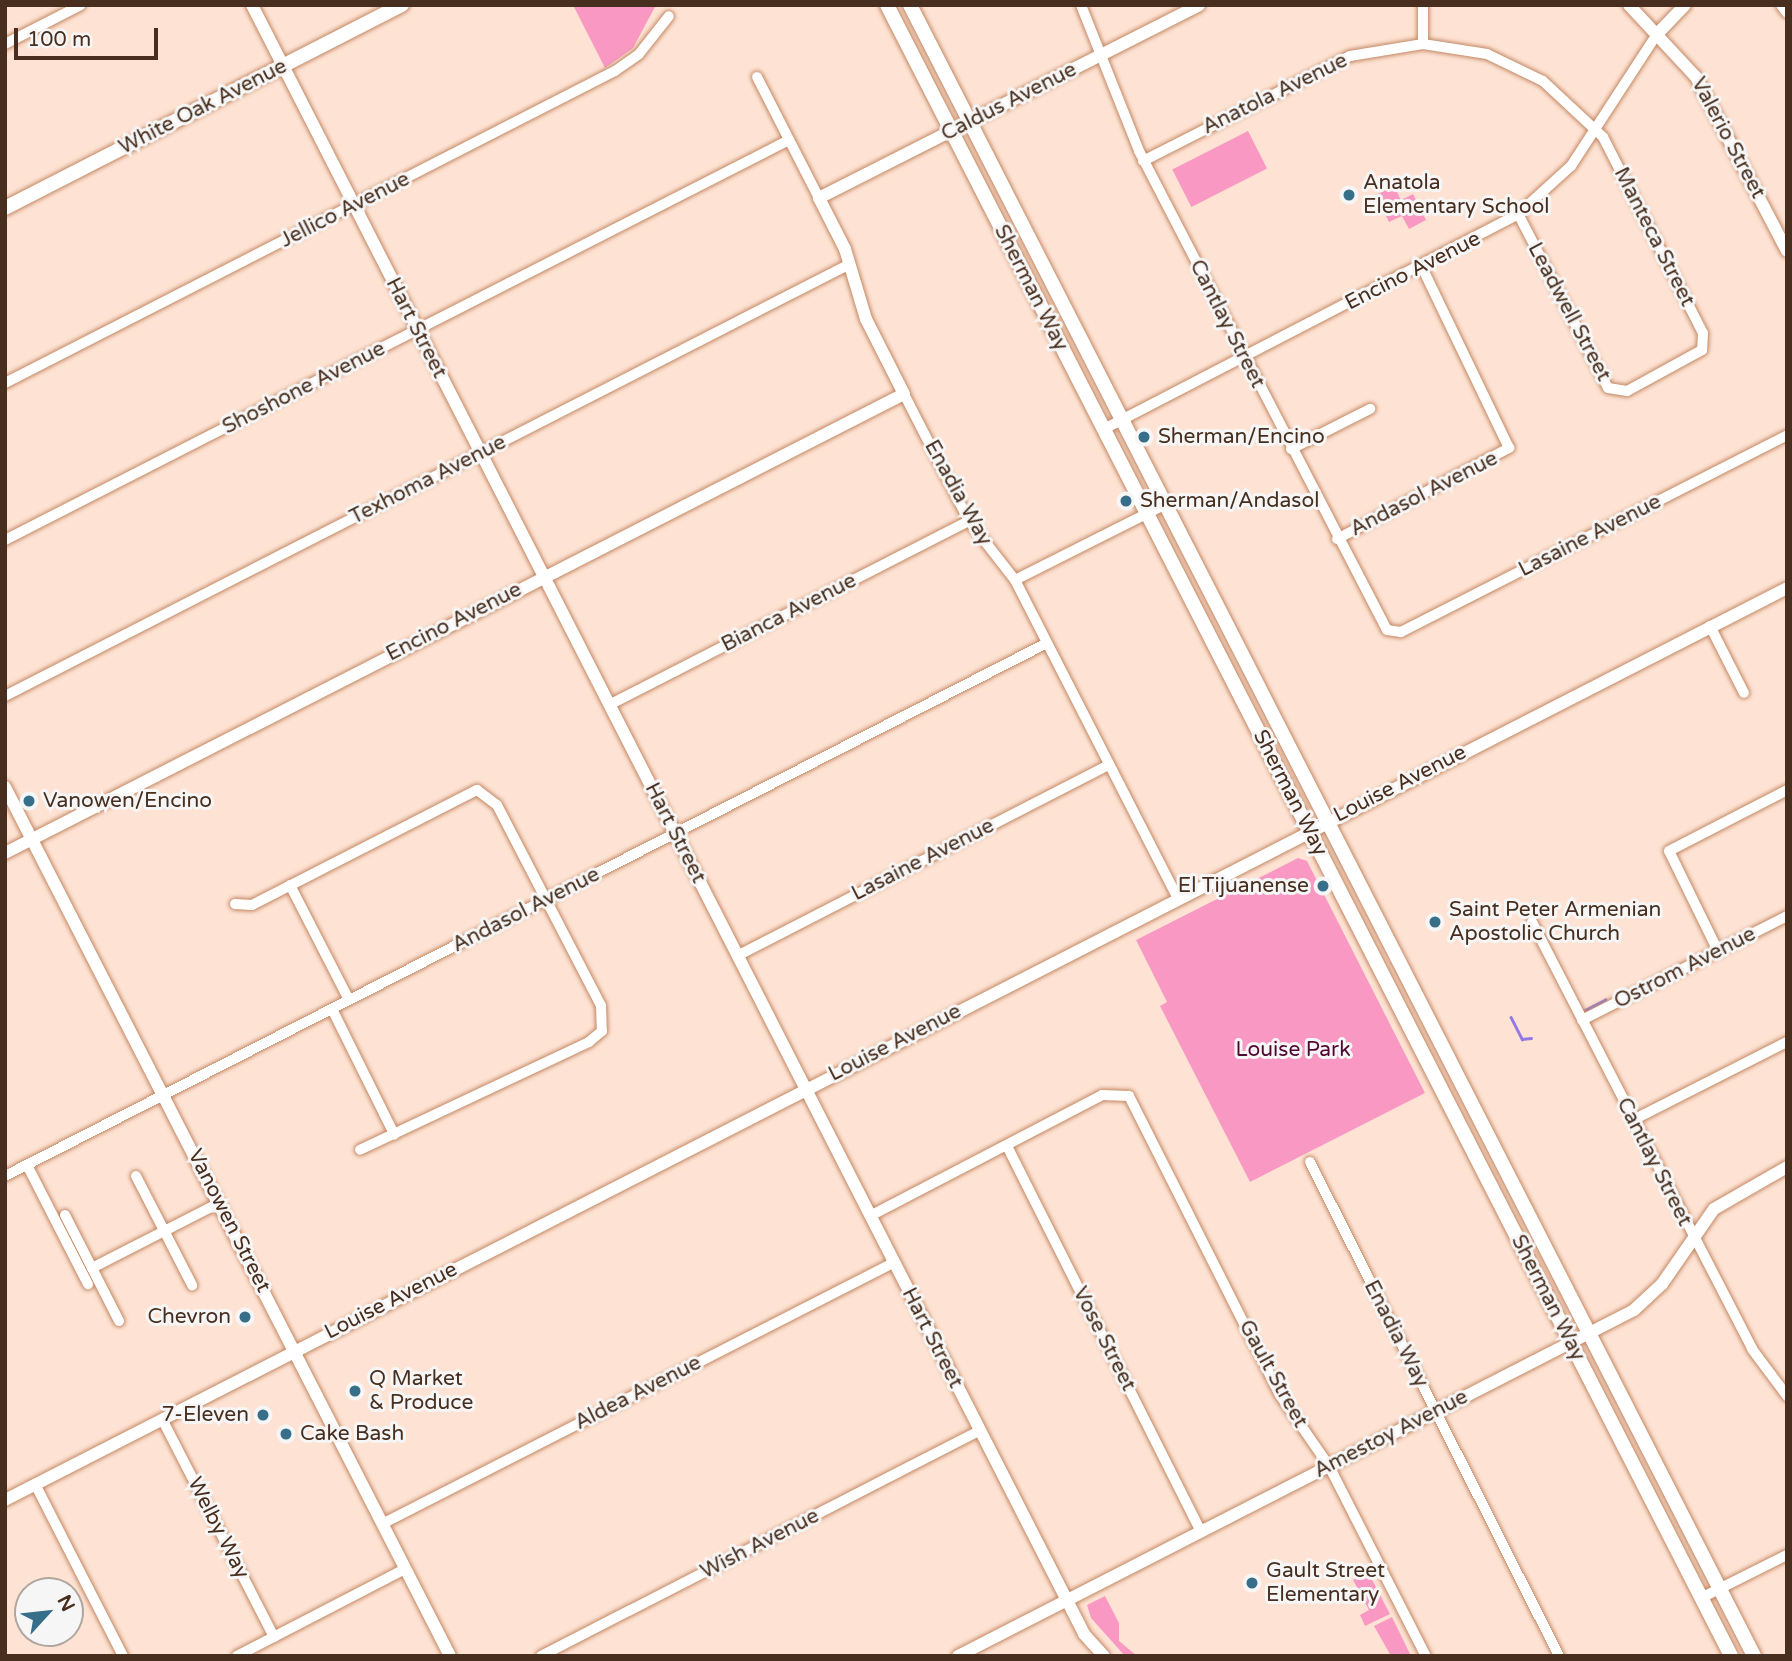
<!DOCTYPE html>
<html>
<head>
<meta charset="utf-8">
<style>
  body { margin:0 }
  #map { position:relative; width:1792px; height:1661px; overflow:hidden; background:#fee3d4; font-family:"Varela Round",sans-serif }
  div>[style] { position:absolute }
  .green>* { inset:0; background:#f999c3; transform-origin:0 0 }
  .stream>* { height:2.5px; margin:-1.25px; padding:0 1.25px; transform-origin:1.25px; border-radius:1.25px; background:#9379e5 }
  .roads { filter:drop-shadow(0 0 2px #c38863) drop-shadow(0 0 2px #c38863) }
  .minor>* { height:10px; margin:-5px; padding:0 5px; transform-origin:5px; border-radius:5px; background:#fff }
  .tertiary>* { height:12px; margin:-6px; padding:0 6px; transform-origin:6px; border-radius:6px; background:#fff }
  .secondary>* { height:12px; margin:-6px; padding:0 6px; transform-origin:6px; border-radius:6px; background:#fff }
  .primary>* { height:14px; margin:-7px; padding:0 7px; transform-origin:7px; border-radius:7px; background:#fff }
  .dots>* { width:19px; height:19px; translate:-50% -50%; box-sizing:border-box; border:4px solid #f6f6f6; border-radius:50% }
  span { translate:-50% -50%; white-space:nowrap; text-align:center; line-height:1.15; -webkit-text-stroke:6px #f6f6f6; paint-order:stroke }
  .street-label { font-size:21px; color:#472e1e }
  .poi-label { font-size:21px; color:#472e1e }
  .left { translate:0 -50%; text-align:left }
  .right { translate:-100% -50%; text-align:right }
  .park-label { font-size:21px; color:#520732 }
  .frame { position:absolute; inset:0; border:7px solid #472e1e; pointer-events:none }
  .north { position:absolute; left:14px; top:1577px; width:70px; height:70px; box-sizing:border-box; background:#f6f6f6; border:2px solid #b0a6a0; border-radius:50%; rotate:63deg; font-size:19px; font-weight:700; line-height:28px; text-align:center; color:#472e1e }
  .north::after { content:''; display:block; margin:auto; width:24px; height:32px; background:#376e89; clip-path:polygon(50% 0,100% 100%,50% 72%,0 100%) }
  .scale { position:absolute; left:14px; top:28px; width:144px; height:32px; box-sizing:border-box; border:4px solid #472e1e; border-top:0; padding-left:9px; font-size:21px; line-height:24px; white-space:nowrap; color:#472e1e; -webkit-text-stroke:5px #f6f6f6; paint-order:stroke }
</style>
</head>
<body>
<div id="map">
  <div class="green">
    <div style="clip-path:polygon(573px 5px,656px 5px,633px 48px,605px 68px)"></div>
    <div style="left:1248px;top:131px;width:42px;height:85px;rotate:63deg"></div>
    <div style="clip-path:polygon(1394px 186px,1401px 200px,1413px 194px,1426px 220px,1409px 229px,1402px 216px,1389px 222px,1376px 195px)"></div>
    <div style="clip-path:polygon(1298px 858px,1307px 861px,1425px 1093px,1250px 1182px,1160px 1006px,1167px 1002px,1136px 940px)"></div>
    <div style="clip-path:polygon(1367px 1570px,1390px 1614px,1365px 1626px,1360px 1615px,1369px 1610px,1353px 1580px)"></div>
    <div style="clip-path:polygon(1105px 1596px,1119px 1623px,1119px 1641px,1137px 1656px,1125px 1656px,1091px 1618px,1087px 1605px)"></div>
    <div style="clip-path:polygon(1392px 1617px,1411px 1656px,1391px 1656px,1374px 1626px)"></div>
  </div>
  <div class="stream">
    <div style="left:1583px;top:1011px;width:25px;rotate:-27deg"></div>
    <div style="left:1511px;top:1017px;width:25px;rotate:63deg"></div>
    <div style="left:1522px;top:1039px;width:9px;rotate:-6deg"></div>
  </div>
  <div class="roads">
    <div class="minor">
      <div style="left:1081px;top:5px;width:157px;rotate:68.3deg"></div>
      <div style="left:1139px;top:151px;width:539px;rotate:62.63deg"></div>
      <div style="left:1387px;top:630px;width:14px;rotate:8deg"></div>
      <div style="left:1401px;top:632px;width:433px;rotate:-27deg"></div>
      <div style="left:1781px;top:5px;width:10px;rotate:53deg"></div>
      <div style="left:5px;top:44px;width:85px;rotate:-27.2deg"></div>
      <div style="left:1423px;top:44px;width:39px;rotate:-90deg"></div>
      <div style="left:757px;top:77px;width:136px;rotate:62.9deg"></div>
      <div style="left:1143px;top:161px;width:232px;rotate:-26.9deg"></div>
      <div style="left:1350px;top:56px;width:74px;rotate:-9.3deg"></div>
      <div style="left:1423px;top:44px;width:65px;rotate:8.9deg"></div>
      <div style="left:1487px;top:54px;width:62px;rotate:25.7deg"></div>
      <div style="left:1543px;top:81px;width:82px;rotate:43deg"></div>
      <div style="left:1603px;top:137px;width:220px;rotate:63deg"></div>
      <div style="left:1703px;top:333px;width:17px;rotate:93deg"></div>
      <div style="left:1702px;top:350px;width:85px;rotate:151.3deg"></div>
      <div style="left:1627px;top:391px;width:19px;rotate:-171deg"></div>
      <div style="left:1608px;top:388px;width:196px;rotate:-117.3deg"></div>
      <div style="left:5px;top:383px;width:685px;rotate:-27.09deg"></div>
      <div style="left:615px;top:71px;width:29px;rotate:-35deg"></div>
      <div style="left:639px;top:54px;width:48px;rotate:-51.7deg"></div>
      <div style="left:904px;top:394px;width:143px;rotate:62.9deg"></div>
      <div style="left:969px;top:521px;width:75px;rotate:52.1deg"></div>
      <div style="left:1015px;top:580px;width:358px;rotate:62.9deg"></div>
      <div style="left:1104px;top:429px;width:466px;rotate:-27.4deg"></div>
      <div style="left:1518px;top:214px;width:72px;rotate:-42.2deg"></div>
      <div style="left:1571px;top:166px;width:161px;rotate:-56.9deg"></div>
      <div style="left:1291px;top:449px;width:89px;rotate:-26.9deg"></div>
      <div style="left:1337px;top:539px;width:195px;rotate:-27.9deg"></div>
      <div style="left:1509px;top:448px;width:201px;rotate:-115.7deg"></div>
      <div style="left:5px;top:540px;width:880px;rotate:-27.03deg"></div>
      <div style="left:1015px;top:580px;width:169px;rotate:-26.7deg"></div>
      <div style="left:1710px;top:626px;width:75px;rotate:63.1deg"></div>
      <div style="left:5px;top:696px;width:949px;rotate:-27.08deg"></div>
      <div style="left:609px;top:705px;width:404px;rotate:-27.1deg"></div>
      <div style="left:290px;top:885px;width:129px;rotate:62.8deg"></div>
      <div style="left:235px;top:904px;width:17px;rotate:3deg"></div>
      <div style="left:252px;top:905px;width:253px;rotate:-27.1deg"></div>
      <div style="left:477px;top:790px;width:25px;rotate:37deg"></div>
      <div style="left:497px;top:805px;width:226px;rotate:62.6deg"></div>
      <div style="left:601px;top:1006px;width:25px;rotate:88deg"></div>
      <div style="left:602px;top:1031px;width:17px;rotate:140deg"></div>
      <div style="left:589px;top:1042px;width:253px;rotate:154.8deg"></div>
      <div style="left:1532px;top:922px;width:480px;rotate:62.7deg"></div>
      <div style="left:1752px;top:1349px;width:59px;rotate:53.3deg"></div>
      <div style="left:1718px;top:951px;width:111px;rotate:-116.1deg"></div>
      <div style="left:1669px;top:851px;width:133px;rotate:-27.3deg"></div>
      <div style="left:737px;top:956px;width:418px;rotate:-27.2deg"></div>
      <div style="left:332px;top:1009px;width:140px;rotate:63.6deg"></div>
      <div style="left:1582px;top:1020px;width:230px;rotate:-26.9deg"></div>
      <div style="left:1633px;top:1120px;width:173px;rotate:-26.9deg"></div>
      <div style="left:1007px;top:1146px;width:431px;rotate:63.3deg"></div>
      <div style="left:1310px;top:1162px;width:553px;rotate:63.25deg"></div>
      <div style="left:27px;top:1165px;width:134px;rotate:62.9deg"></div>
      <div style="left:5px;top:1176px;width:1170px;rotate:-27.09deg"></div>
      <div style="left:136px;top:1176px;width:123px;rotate:62.8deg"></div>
      <div style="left:65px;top:1215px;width:119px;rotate:63deg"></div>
      <div style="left:870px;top:1216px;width:262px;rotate:-27.5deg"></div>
      <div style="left:1102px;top:1095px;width:27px;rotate:2deg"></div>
      <div style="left:1129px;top:1096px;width:335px;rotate:63.2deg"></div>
      <div style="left:1280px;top:1395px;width:86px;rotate:55.4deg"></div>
      <div style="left:1329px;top:1466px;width:213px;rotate:63deg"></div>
      <div style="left:92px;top:1268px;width:143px;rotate:-27.1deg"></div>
      <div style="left:162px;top:1419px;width:245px;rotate:62.8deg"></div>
      <div style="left:35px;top:1484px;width:193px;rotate:62.9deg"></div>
      <div style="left:382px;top:1524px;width:574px;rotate:-27.06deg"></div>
      <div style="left:1701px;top:1598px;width:96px;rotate:-26.6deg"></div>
      <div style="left:237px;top:1656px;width:189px;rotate:-27.4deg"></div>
      <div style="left:541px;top:1656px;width:492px;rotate:-27.2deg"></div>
    </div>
    <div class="tertiary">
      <div style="left:252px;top:5px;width:1829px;rotate:62.94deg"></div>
      <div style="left:1084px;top:1634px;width:30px;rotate:48deg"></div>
      <div style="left:1629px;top:5px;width:98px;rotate:47.1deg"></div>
      <div style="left:1696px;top:77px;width:196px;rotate:62.4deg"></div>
      <div style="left:1660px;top:31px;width:36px;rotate:-46deg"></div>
      <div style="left:5px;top:853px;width:1009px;rotate:-27.05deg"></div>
      <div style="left:904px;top:394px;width:84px;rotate:-116.9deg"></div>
      <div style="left:866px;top:319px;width:73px;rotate:-106.7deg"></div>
      <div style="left:845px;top:249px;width:57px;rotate:-117deg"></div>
      <div style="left:819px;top:198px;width:426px;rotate:-26.9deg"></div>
      <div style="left:958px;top:1656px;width:759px;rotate:-27.1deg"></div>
      <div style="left:1634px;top:1310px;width:38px;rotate:-43deg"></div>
      <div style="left:1662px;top:1284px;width:91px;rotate:-55.3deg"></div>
      <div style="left:1714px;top:1209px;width:84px;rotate:-29.9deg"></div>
    </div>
    <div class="secondary">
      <div style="left:5px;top:787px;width:976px;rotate:62.88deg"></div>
      <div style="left:5px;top:1500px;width:2002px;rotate:-27.1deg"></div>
    </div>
    <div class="primary">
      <div style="left:887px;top:5px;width:1854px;rotate:62.92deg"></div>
      <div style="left:910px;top:5px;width:1854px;rotate:62.92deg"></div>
      <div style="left:5px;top:208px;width:446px;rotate:-27.1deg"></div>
    </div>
  </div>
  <div class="dots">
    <div style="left:1349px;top:195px;background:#376e89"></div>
    <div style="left:1144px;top:437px;background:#376e89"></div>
    <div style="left:1126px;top:501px;background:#376e89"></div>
    <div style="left:29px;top:801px;background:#376e89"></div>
    <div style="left:1323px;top:886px;background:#376e89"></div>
    <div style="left:1435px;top:922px;background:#376e89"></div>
    <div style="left:245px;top:1317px;background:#376e89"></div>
    <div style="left:355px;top:1391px;background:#376e89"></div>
    <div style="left:263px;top:1415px;background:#376e89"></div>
    <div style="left:286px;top:1434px;background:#376e89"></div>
    <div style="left:1252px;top:1583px;background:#376e89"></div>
  </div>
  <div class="street-label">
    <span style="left:1275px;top:94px;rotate:-26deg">Anatola Avenue</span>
    <span style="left:1009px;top:102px;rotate:-27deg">Caldus Avenue</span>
    <span style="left:203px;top:107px;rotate:-27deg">White Oak Avenue</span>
    <span style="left:1728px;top:138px;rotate:62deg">Valerio Street</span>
    <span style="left:345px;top:210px;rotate:-27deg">Jellico Avenue</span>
    <span style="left:1654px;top:237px;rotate:63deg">Manteca Street</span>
    <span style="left:1413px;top:271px;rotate:-27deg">Encino Avenue</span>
    <span style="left:1031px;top:288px;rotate:63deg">Sherman Way</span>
    <span style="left:1569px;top:312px;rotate:62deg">Leadwell Street</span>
    <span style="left:1227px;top:324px;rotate:63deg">Cantlay Street</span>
    <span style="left:416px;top:328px;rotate:63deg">Hart Street</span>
    <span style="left:304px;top:388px;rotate:-27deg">Shoshone Avenue</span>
    <span style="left:428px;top:480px;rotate:-27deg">Texhoma Avenue</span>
    <span style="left:958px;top:493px;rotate:61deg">Enadia Way</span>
    <span style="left:1424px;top:494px;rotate:-27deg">Andasol Avenue</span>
    <span style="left:1590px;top:536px;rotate:-27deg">Lasaine Avenue</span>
    <span style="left:789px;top:613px;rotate:-27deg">Bianca Avenue</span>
    <span style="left:454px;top:622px;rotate:-27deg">Encino Avenue</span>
    <span style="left:1400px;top:784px;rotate:-27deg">Louise Avenue</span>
    <span style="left:1290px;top:793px;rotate:63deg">Sherman Way</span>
    <span style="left:675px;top:833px;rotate:63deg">Hart Street</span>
    <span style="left:923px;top:860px;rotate:-27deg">Lasaine Avenue</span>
    <span style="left:526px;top:910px;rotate:-27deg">Andasol Avenue</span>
    <span style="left:1685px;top:968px;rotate:-27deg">Ostrom Avenue</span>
    <span style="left:895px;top:1043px;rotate:-27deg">Louise Avenue</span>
    <span style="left:1654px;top:1162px;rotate:63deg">Cantlay Street</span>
    <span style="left:229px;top:1221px;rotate:63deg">Vanowen Street</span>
    <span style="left:1548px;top:1298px;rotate:63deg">Sherman Way</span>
    <span style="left:391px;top:1301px;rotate:-27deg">Louise Avenue</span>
    <span style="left:1396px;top:1334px;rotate:63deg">Enadia Way</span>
    <span style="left:932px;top:1338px;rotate:63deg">Hart Street</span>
    <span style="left:1104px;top:1339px;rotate:63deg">Vose Street</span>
    <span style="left:1273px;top:1374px;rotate:61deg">Gault Street</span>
    <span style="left:638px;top:1393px;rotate:-27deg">Aldea Avenue</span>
    <span style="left:1391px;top:1434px;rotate:-27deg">Amestoy Avenue</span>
    <span style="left:218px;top:1528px;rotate:63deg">Welby Way</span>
    <span style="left:760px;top:1544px;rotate:-27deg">Wish Avenue</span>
  </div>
  <div class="poi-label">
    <span class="left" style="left:1363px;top:195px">Anatola<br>Elementary School</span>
    <span class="left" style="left:1158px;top:437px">Sherman/Encino</span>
    <span class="left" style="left:1140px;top:501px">Sherman/Andasol</span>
    <span class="left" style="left:43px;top:801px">Vanowen/Encino</span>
    <span class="right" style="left:1309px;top:886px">El Tijuanense</span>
    <span class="left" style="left:1449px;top:922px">Saint Peter Armenian<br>Apostolic Church</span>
    <span class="right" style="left:231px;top:1317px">Chevron</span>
    <span class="left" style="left:369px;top:1391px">Q Market<br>&amp; Produce</span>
    <span class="right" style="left:249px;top:1415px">7-Eleven</span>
    <span class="left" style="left:300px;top:1434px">Cake Bash</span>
    <span class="left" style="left:1266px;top:1583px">Gault Street<br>Elementary</span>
  </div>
  <div class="park-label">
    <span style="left:1293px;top:1050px">Louise Park</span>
  </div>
  <div class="frame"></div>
  <div class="north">N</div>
  <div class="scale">100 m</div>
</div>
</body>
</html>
